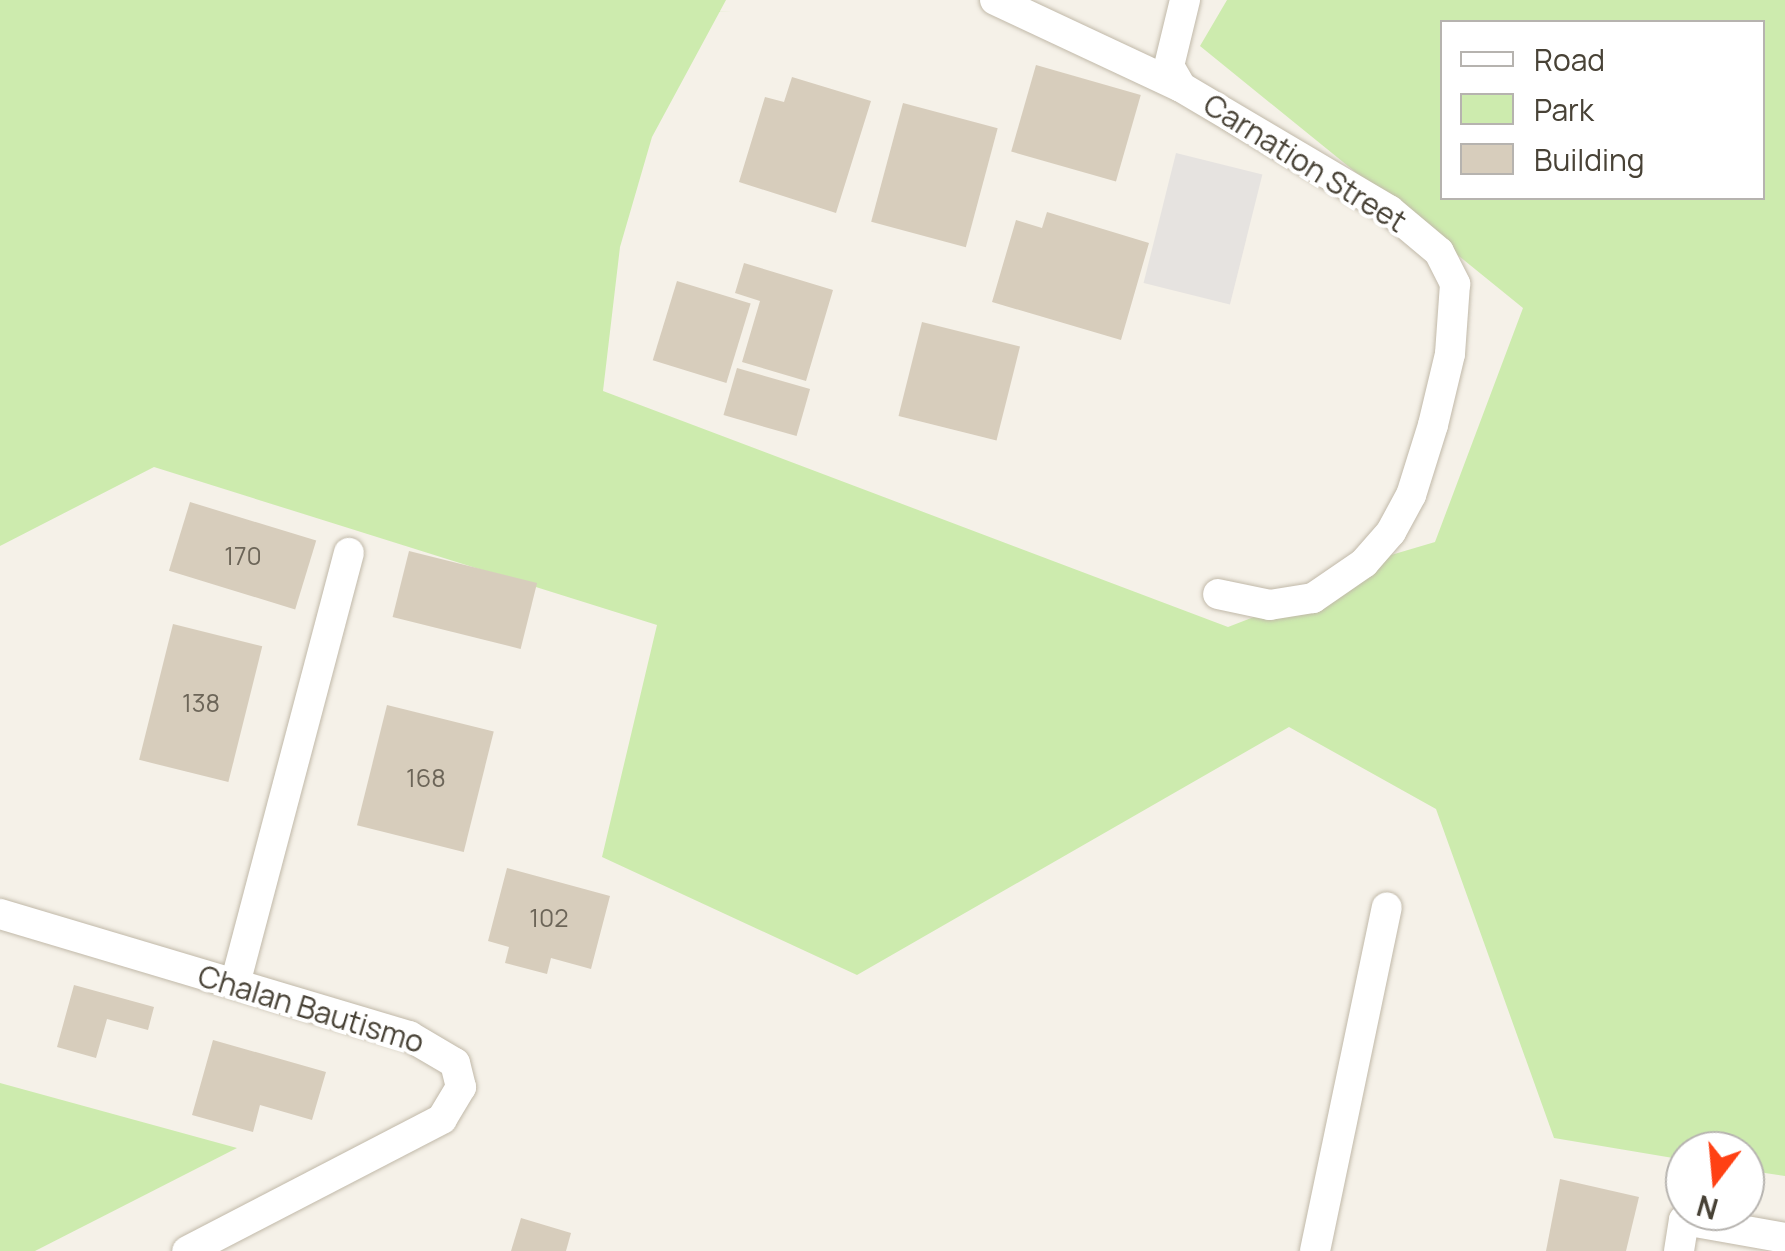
<!DOCTYPE html>
<html>
<head>
<meta charset="utf-8">
<style>
  body { margin:0 }
  #map { position:relative; width:1785px; height:1251px; overflow:hidden; background:#f5f1e8; font-family:Manrope,sans-serif }
  div>[style] { position:absolute }
  .green>* { inset:0; background:#cdebae }
  .parking>* { inset:0; background:#e6e3e0; transform-origin:0 0 }
  .building>* { inset:0; background:#d7cdbc; transform-origin:0 0 }
  .roads { filter:drop-shadow(0 0 2px #c1b9a9) drop-shadow(0 0 2px #c1b9a9) }
  .minor>* { height:30px; margin:-15px; padding:0 15px; transform-origin:15px; border-radius:15px; background:#fff }
  span { translate:-50% -50%; white-space:nowrap; text-align:center; line-height:1.15; -webkit-text-stroke:8px #fff; paint-order:stroke }
  .number-label { font-size:25px; color:#6c6558 }
  .number-label span { -webkit-text-stroke-width:0 }
  .street-label { font-size:30px; color:#484236 }
  .legend { position:absolute; left:1440px; top:20px; width:325px; height:180px; box-sizing:border-box; background:#fff; border:2px solid #b6b3af; margin:0; padding:12px 18px; list-style:none; font-size:30px; color:#484236 }
  .legend li { display:flex; align-items:center; gap:20px; height:50px }
  .legend b { width:50px; border:2px solid #b6b3af }
  .north { position:absolute; left:1665px; top:1131px; width:100px; height:100px; box-sizing:border-box; background:#fff; border:2px solid #b6b3af; border-radius:50%; rotate:196deg; font-size:28px; font-weight:700; line-height:40px; text-align:center; color:#484236 }
  .north::after { content:''; display:block; margin:auto; width:35px; height:45px; background:#ff4114; clip-path:polygon(50% 0,100% 100%,50% 72%,0 100%) }
</style>
</head>
<body>
<div id="map">
  <div class="green">
    <div style="clip-path:polygon(evenodd,0 0,726px 0,652px 137px,620px 247px,603px 391px,1228px 627px,1290px 603px,1364px 563px,1435px 542px,1523px 308px,1200px 46px,1227px 0,1785px 0,1785px 1176px,1745px 1170px,1745px 1151px,1685px 1151px,1685px 1160px,1554px 1138px,1436px 809px,1289px 727px,857px 975px,602px 857px,657px 625px,154px 467px,0 546px,0 0,1442px 22px,1762px 22px,1762px 198px,1442px 198px,1442px 22px)"></div>
    <div style="clip-path:polygon(0 1083px,237px 1148px,35px 1251px,0 1251px)"></div>
  </div>
  <div class="parking">
    <div style="left:1176px;top:153px;width:89px;height:134px;rotate:14deg"></div>
  </div>
  <div class="building">
    <div style="left:1036px;top:65px;width:109px;height:90px;rotate:16deg"></div>
    <div style="clip-path:polygon(792px 77px,871px 101px,836px 213px,739px 182px,765px 97px,784px 102px)"></div>
    <div style="left:903px;top:103px;width:98px;height:123px;rotate:15deg"></div>
    <div style="clip-path:polygon(1047px 212px,1149px 243px,1121px 340px,992px 302px,1016px 220px,1042px 228px)"></div>
    <div style="clip-path:polygon(744px 263px,833px 290px,806px 381px,742px 362px,760px 301px,735px 293px)"></div>
    <div style="left:677px;top:281px;width:77px;height:83px;rotate:17deg"></div>
    <div style="left:922px;top:322px;width:101px;height:97px;rotate:14deg"></div>
    <div style="left:737px;top:368px;width:76px;height:49px;rotate:16deg"></div>
    <div style="left:190px;top:502px;width:132px;height:72px;rotate:17deg"></div>
    <div style="left:409px;top:551px;width:132px;height:68px;rotate:14deg"></div>
    <div style="left:173px;top:624px;width:92px;height:140px;rotate:14deg"></div>
    <div style="left:387px;top:705px;width:110px;height:124px;rotate:14deg"></div>
    <div style="clip-path:polygon(507px 868px,610px 896px,591px 969px,551px 958px,547px 974px,505px 963px,509px 947px,488px 941px)"></div>
    <div style="clip-path:polygon(74px 985px,154px 1007px,148px 1030px,107px 1019px,96px 1058px,57px 1047px)"></div>
    <div style="clip-path:polygon(213px 1040px,326px 1072px,312px 1120px,260px 1105px,253px 1132px,192px 1115px)"></div>
    <div style="clip-path:polygon(1560px 1179px,1639px 1197px,1626px 1251px,1546px 1251px)"></div>
    <div style="clip-path:polygon(521px 1218px,571px 1233px,566px 1251px,511px 1251px)"></div>
  </div>
  <div class="roads">
    <div class="minor">
      <div style="left:995px;top:0;width:205px;rotate:25.1deg"></div>
      <div style="left:1185px;top:0;width:68px;rotate:103.6deg"></div>
      <div style="left:1169px;top:66px;width:24px;rotate:60deg"></div>
      <div style="left:1181px;top:87px;width:242px;rotate:30.6deg"></div>
      <div style="left:1389px;top:210px;width:65px;rotate:40deg"></div>
      <div style="left:1439px;top:252px;width:36px;rotate:63deg"></div>
      <div style="left:1455px;top:284px;width:70px;rotate:94.1deg"></div>
      <div style="left:1450px;top:354px;width:73px;rotate:103.5deg"></div>
      <div style="left:1433px;top:425px;width:73px;rotate:107.4deg"></div>
      <div style="left:1411px;top:495px;width:42px;rotate:118.4deg"></div>
      <div style="left:1391px;top:532px;width:41px;rotate:131.1deg"></div>
      <div style="left:1364px;top:563px;width:62px;rotate:145.5deg"></div>
      <div style="left:1313px;top:598px;width:44px;rotate:170.8deg"></div>
      <div style="left:1270px;top:605px;width:53px;rotate:-168.1deg"></div>
      <div style="left:0;top:914px;width:427px;rotate:16.6deg"></div>
      <div style="left:409px;top:1036px;width:53px;rotate:30.4deg"></div>
      <div style="left:455px;top:1063px;width:25px;rotate:76deg"></div>
      <div style="left:461px;top:1087px;width:37px;rotate:121deg"></div>
      <div style="left:442px;top:1119px;width:287px;rotate:152.6deg"></div>
      <div style="left:235px;top:984px;width:446px;rotate:-75.2deg"></div>
      <div style="left:1315px;top:1251px;width:351px;rotate:-78.2deg"></div>
      <div style="left:1679px;top:1251px;width:31px;rotate:-81deg"></div>
      <div style="left:1684px;top:1220px;width:103px;rotate:10.1deg"></div>
    </div>
  </div>
  <div class="number-label">
    <span style="left:243px;top:556px">170</span>
    <span style="left:201px;top:703px">138</span>
    <span style="left:426px;top:778px">168</span>
    <span style="left:549px;top:918px">102</span>
  </div>
  <div class="street-label">
    <span style="left:1305px;top:163px;rotate:32deg">Carnation Street</span>
    <span style="left:311px;top:1009px;rotate:17deg">Chalan Bautismo</span>
  </div>
  <ul class="legend">
  <li><b style="height:12px;background:#fff"></b>Road</li>
  <li><b style="height:28px;background:#cdebae"></b>Park</li>
  <li><b style="height:28px;background:#d7cdbc"></b>Building</li>
  </ul>
  <div class="north">N</div>
</div>
</body>
</html>
